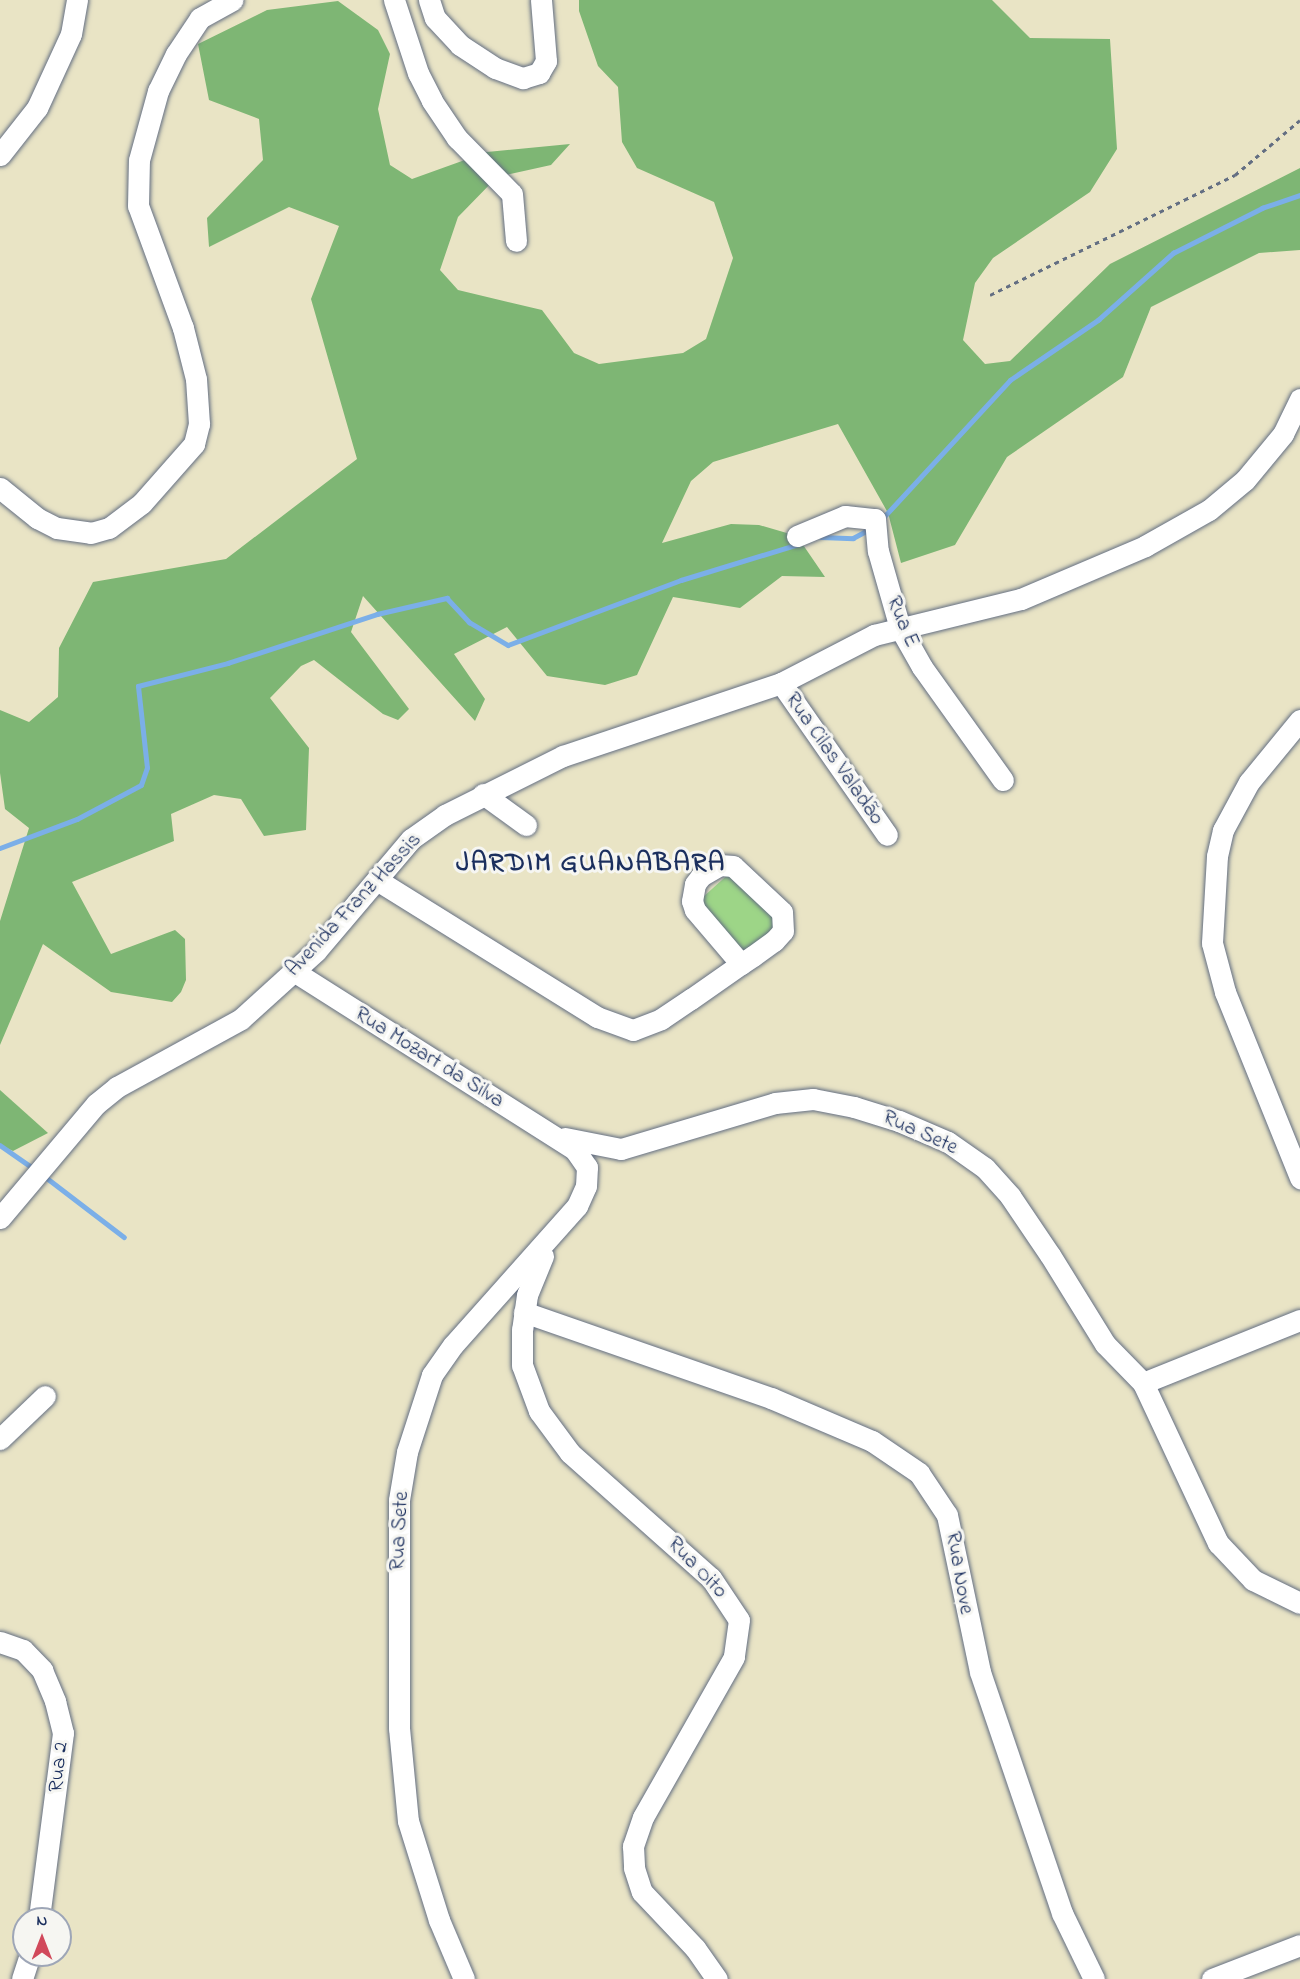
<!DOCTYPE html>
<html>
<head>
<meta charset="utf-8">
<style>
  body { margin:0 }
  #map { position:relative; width:1300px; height:1979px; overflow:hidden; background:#e9e4c5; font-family:"Indie Flower",sans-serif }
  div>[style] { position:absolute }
  .green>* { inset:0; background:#9dd587; transform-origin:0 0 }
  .forest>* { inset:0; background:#7eb674 }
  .stream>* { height:4.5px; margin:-2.25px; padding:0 2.25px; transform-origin:2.25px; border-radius:2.25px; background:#7bafe8 }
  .path>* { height:3px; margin-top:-1.5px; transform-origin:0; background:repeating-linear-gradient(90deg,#636e82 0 4.5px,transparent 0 9px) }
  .roads { filter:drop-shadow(0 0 2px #636e82) drop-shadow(0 0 2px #636e82) }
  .minor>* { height:21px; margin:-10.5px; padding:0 10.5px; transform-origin:10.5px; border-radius:10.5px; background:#fff }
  span { translate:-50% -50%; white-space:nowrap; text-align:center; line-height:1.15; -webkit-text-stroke:6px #f6f6f2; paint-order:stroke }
  .street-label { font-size:21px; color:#1b2f5e }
  .district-label { font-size:27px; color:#1b2f5e; font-weight:700; letter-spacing:1.5px }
  .north { position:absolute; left:12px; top:1907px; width:60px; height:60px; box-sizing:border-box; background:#f6f6f2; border:2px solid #9ea6b7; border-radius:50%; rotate:0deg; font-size:16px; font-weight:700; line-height:24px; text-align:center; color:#1b2f5e }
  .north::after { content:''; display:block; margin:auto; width:21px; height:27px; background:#d1495b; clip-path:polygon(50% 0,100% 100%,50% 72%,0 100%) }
</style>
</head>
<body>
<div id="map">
  <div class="green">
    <div style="left:733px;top:870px;width:72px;height:47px;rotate:48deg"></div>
  </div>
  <div class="forest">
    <div style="clip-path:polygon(579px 0,992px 0,1030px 38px,1110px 39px,1117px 149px,1090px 192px,993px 258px,975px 283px,963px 340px,985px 364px,1010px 361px,1110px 264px,1300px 168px,1300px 250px,1259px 253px,1151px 307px,1123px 377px,1007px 457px,955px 545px,901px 563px,888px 513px,838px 424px,713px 462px,691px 481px,662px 543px,731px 524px,759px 525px,797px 536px,825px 577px,782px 576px,740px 608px,673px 597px,637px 675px,605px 685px,547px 676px,507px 627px,454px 654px,485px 699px,475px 721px,363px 596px,351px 632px,409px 709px,398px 720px,383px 714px,314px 660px,301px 666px,270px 698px,309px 748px,306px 830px,264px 836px,241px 799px,214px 795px,171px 814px,174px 841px,72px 882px,111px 954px,175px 930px,185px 939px,186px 980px,181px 992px,172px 1002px,111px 992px,43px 944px,0 1045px,0 921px,29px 828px,5px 809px,0 773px,0 710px,29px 722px,58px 697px,59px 648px,93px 582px,226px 559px,357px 459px,311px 299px,339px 226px,289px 207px,209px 247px,207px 218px,263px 160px,259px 119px,209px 100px,198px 44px,267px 10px,338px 1px,378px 30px,390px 54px,378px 109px,390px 165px,412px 179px,487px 152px,570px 144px,551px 165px,497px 177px,458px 217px,440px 270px,458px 290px,542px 310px,574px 353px,599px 364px,683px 353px,706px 339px,733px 258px,714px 202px,637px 168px,622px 142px,618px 87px,598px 66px,579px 11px)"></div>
    <div style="clip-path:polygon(0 1090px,48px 1133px,13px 1151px,0 1145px)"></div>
  </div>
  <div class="stream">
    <div style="left:881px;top:520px;width:190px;rotate:-47.3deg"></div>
    <div style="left:1010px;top:380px;width:107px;rotate:-34.3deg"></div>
    <div style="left:1098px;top:320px;width:101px;rotate:-41.8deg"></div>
    <div style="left:1173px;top:253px;width:100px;rotate:-26.8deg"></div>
    <div style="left:1262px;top:208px;width:40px;rotate:-18.9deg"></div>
    <div style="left:821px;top:537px;width:32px;rotate:2deg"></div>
    <div style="left:853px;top:538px;width:19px;rotate:-28deg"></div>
    <div style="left:0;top:848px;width:82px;rotate:-20.6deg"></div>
    <div style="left:77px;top:819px;width:72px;rotate:-28deg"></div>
    <div style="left:141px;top:785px;width:18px;rotate:-71deg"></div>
    <div style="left:147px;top:768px;width:82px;rotate:-96.3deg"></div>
    <div style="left:138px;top:686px;width:93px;rotate:-14.3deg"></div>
    <div style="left:228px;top:663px;width:157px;rotate:-18.2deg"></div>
    <div style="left:377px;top:614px;width:72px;rotate:-12.9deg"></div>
    <div style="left:447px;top:598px;width:33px;rotate:47deg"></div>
    <div style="left:469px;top:622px;width:45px;rotate:30.5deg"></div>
    <div style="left:508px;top:645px;width:185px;rotate:-20.6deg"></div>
    <div style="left:681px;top:580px;width:123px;rotate:-17deg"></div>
    <div style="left:0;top:1145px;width:40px;rotate:34.9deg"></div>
    <div style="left:43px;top:1175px;width:102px;rotate:37.4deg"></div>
  </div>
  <div class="path">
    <div style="left:990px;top:295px;width:273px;rotate:-26.1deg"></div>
    <div style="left:1235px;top:175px;width:85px;rotate:-40.2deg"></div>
  </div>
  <div class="roads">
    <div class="minor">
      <div style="left:394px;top:0;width:77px;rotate:71.8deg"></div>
      <div style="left:418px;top:73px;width:31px;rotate:63deg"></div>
      <div style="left:432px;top:101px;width:45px;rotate:56deg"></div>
      <div style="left:457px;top:138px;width:78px;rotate:45.5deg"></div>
      <div style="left:512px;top:194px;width:47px;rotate:85.1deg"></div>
      <div style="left:429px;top:0;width:19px;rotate:72deg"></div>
      <div style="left:435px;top:18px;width:37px;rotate:47deg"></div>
      <div style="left:460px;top:45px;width:42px;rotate:33.3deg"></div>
      <div style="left:495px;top:68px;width:30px;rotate:20deg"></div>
      <div style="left:523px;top:78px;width:17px;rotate:-17deg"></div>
      <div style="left:539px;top:73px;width:14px;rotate:-60deg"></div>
      <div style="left:546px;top:61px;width:61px;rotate:-94.7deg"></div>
      <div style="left:0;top:155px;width:60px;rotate:-51.8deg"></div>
      <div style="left:37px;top:108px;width:81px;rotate:-65.3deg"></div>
      <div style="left:71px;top:34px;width:35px;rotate:-80deg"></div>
      <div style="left:0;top:488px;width:48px;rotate:39deg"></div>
      <div style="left:37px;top:518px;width:22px;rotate:27deg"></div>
      <div style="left:57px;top:528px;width:34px;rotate:8deg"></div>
      <div style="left:91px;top:533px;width:19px;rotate:-16deg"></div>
      <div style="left:109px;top:528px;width:41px;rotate:-37.1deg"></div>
      <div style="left:142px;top:503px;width:79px;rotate:-48.6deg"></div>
      <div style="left:194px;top:444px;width:21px;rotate:-76deg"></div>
      <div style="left:199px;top:424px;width:45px;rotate:-93.8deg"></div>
      <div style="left:196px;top:379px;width:53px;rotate:-104.3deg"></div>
      <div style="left:183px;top:328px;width:130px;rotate:-110.2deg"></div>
      <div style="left:138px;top:206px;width:46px;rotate:-88.8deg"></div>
      <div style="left:139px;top:160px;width:72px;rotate:-74.6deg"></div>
      <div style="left:158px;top:91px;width:41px;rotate:-64.1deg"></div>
      <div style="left:176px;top:54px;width:43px;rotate:-56.3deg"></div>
      <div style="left:200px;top:18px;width:37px;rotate:-29deg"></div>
      <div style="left:797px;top:536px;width:52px;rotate:-22.6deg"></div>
      <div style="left:845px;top:516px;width:30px;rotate:6deg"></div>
      <div style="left:875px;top:519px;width:32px;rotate:85deg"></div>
      <div style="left:878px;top:551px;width:80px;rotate:74.1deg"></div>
      <div style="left:900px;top:628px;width:45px;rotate:60.6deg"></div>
      <div style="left:922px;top:667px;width:139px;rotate:54.4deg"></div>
      <div style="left:781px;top:683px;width:185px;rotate:55.1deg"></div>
      <div style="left:1300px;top:720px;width:80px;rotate:129.4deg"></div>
      <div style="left:1249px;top:782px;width:55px;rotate:118.4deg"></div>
      <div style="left:1223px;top:830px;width:27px;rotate:103deg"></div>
      <div style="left:1217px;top:856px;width:87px;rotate:93.3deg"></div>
      <div style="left:1212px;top:943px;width:51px;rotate:75.1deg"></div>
      <div style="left:1225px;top:992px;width:201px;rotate:68deg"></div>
      <div style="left:483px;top:794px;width:53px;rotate:35.8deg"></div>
      <div style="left:377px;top:880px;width:259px;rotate:31.9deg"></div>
      <div style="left:597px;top:1017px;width:38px;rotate:20deg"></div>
      <div style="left:633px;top:1030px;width:30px;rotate:-21deg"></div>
      <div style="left:661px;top:1019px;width:36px;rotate:-34deg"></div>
      <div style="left:691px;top:999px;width:61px;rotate:-35deg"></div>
      <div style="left:741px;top:964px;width:14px;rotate:-34deg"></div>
      <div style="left:753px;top:956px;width:26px;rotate:-36deg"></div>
      <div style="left:774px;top:941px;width:13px;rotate:-48deg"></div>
      <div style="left:783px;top:931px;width:19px;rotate:-93deg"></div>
      <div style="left:782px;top:912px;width:67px;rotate:-136.8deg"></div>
      <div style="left:733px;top:866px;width:13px;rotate:-176deg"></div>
      <div style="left:720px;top:865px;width:22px;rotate:150deg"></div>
      <div style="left:701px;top:876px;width:10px;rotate:127deg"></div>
      <div style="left:695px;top:884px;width:17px;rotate:100deg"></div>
      <div style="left:692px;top:901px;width:9px;rotate:72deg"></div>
      <div style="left:695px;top:910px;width:71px;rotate:49.6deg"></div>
      <div style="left:295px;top:972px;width:332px;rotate:32.4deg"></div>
      <div style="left:575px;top:1150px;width:21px;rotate:55deg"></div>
      <div style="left:587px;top:1167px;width:19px;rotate:93deg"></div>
      <div style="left:586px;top:1186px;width:22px;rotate:114deg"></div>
      <div style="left:577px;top:1206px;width:186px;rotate:131.7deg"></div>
      <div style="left:453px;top:1345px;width:37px;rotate:125deg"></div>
      <div style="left:432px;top:1375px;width:81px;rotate:108deg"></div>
      <div style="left:407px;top:1452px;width:49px;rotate:99.5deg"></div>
      <div style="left:399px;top:1500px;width:228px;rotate:90deg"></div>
      <div style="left:399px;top:1728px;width:93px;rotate:84.5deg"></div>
      <div style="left:408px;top:1821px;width:104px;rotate:72.6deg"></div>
      <div style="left:439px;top:1920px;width:64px;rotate:67deg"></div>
      <div style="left:565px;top:1138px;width:57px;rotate:11.1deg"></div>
      <div style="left:621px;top:1149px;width:161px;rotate:-16.6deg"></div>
      <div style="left:775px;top:1103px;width:38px;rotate:-6deg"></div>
      <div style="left:813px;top:1099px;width:42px;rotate:11deg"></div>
      <div style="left:854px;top:1107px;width:47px;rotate:17.3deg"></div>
      <div style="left:899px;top:1121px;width:53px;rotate:23.2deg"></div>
      <div style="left:948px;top:1142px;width:45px;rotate:35.1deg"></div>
      <div style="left:985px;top:1168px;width:38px;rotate:48deg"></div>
      <div style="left:1010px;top:1196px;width:71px;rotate:55.9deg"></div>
      <div style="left:1050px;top:1255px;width:105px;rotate:58.3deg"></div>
      <div style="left:1105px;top:1344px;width:54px;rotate:45.7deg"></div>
      <div style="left:1143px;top:1383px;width:169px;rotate:-21.9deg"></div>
      <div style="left:0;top:1218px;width:149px;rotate:-49.9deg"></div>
      <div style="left:96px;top:1104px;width:27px;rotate:-39deg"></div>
      <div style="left:117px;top:1087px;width:141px;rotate:-28.7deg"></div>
      <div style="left:241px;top:1019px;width:101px;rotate:-42.2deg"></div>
      <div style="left:316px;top:951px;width:147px;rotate:-49.7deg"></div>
      <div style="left:411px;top:839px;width:42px;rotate:-35.2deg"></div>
      <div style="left:445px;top:815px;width:132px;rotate:-26.6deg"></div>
      <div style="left:563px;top:756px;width:230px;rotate:-18.5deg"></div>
      <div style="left:781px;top:683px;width:105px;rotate:-27.3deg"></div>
      <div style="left:874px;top:635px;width:151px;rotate:-13.8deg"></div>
      <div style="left:1021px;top:599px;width:135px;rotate:-23.1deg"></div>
      <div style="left:1145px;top:546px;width:73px;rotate:-29.4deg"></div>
      <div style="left:1209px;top:510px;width:47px;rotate:-39.8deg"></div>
      <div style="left:1245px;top:480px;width:60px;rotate:-50.4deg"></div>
      <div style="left:1283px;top:434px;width:39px;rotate:-64deg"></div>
      <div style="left:543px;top:1256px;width:42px;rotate:112.3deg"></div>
      <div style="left:527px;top:1295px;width:34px;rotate:98deg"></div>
      <div style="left:522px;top:1329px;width:36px;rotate:90deg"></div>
      <div style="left:522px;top:1365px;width:49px;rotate:69.7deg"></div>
      <div style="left:539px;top:1411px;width:52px;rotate:53.6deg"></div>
      <div style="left:570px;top:1453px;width:188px;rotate:41.6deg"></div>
      <div style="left:711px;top:1578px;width:50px;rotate:56.3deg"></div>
      <div style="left:739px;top:1620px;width:37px;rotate:98deg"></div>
      <div style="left:734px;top:1657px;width:184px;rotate:119.6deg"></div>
      <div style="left:643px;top:1817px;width:31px;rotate:109deg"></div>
      <div style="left:633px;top:1846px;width:22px;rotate:87deg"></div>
      <div style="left:634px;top:1868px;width:25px;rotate:72deg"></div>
      <div style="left:642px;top:1892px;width:77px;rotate:46.6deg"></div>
      <div style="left:695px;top:1948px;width:38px;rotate:55deg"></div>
      <div style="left:524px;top:1312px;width:262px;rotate:19.2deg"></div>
      <div style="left:771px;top:1398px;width:110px;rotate:23.1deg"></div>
      <div style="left:872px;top:1441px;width:57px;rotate:34.2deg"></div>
      <div style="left:919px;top:1473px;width:50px;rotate:56.3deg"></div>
      <div style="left:947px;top:1515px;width:160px;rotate:78.1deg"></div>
      <div style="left:980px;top:1672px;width:255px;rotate:71.2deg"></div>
      <div style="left:1062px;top:1913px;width:73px;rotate:64.1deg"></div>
      <div style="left:1143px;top:1383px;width:177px;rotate:64.9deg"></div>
      <div style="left:1218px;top:1543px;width:51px;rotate:46.6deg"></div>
      <div style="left:1253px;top:1580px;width:52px;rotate:26.1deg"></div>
      <div style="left:0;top:1439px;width:62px;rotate:-43.7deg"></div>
      <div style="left:0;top:1642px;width:24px;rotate:19deg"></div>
      <div style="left:23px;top:1650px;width:28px;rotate:46deg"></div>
      <div style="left:42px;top:1670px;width:34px;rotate:67deg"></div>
      <div style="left:55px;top:1701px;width:33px;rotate:76deg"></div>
      <div style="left:63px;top:1733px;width:188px;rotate:97.4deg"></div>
      <div style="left:22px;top:1979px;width:25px;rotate:-72deg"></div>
      <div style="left:1212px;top:1979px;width:94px;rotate:-21.1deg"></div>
    </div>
  </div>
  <div class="street-label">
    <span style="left:902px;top:622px;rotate:67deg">Rua E</span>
    <span style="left:834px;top:759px;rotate:55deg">Rua Cilas Valadão</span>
    <span style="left:354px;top:905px;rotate:-47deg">Avenida Franz Hassis</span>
    <span style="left:429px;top:1058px;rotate:32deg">Rua Mozart da Silva</span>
    <span style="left:920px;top:1133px;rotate:24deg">Rua Sete</span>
    <span style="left:400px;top:1531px;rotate:-87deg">Rua Sete</span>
    <span style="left:697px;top:1568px;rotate:46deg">Rua Oito</span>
    <span style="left:959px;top:1573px;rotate:80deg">Rua Nove</span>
    <span style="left:59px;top:1767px;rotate:-84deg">Rua 2</span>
  </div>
  <div class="district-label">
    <span style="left:591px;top:864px">JARDIM GUANABARA</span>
  </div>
  <div class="north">N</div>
</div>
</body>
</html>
